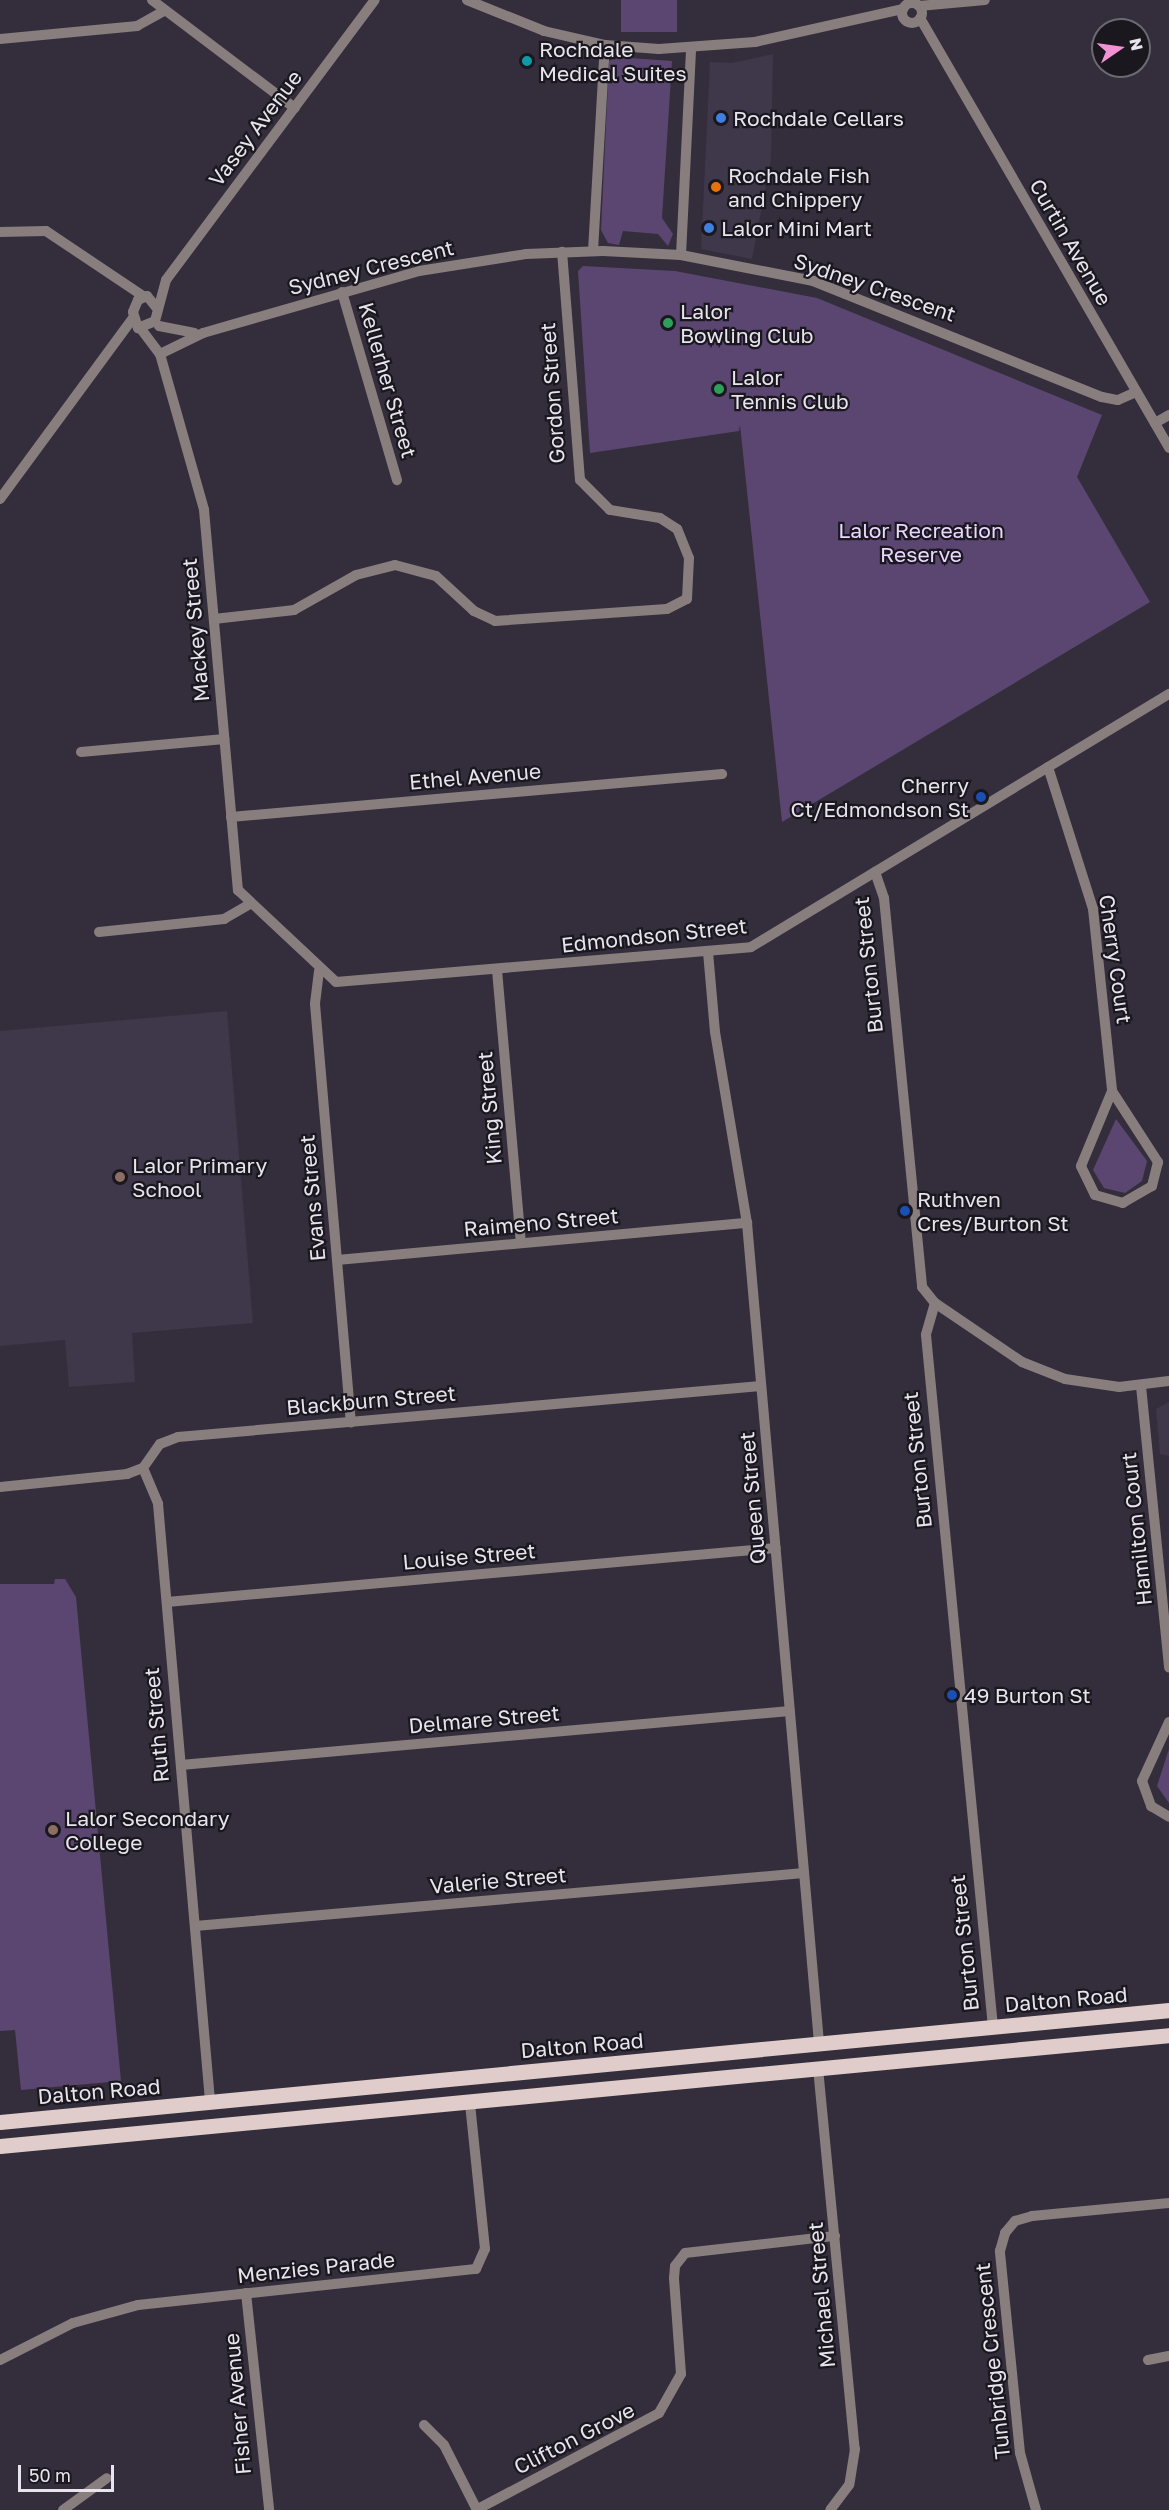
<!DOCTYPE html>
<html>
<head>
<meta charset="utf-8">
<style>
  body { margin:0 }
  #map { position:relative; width:1169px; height:2510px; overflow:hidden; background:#342e3c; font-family:"Golos Text",sans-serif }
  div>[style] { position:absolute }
  .built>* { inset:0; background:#3f374a }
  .green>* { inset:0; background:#5a4670; transform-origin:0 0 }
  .street>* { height:10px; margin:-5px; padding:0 5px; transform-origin:5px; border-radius:5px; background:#887e7e }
  .street>.ring { margin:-5px; padding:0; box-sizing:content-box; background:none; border:10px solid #887e7e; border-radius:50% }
  .primary>* { height:15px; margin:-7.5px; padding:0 7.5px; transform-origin:7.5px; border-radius:7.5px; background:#dfcccb }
  .dots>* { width:16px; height:16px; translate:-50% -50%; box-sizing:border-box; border:3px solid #1a171e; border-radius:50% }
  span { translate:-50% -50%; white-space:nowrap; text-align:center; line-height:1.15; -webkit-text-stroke:4.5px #1a171e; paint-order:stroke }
  .poi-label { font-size:21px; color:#e8e4ed }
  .left { translate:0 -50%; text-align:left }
  .right { translate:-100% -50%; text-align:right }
  .street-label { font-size:21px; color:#e8e4ed }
  .park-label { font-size:21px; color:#e9d7ff }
  .north { position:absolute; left:1091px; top:18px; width:60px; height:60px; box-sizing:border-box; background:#1a171e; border:2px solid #6c6971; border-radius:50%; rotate:77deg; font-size:16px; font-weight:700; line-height:24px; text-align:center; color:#e8e4ed }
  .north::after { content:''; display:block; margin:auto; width:21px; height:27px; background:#f391d5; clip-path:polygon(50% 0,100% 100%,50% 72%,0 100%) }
  .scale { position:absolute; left:18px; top:2465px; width:96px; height:27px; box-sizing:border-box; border:3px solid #e8e4ed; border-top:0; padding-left:8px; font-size:18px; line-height:21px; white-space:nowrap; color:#e8e4ed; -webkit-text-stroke:4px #1a171e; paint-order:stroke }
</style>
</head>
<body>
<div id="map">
  <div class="built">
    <div style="clip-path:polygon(773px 54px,771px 159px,752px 259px,701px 249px,710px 62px,732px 63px)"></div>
    <div style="clip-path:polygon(227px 1011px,253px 1323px,132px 1333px,135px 1382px,69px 1387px,65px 1340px,0 1346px,0 1031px)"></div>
    <div style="clip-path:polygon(1169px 1402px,1169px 1456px,1160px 1454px,1156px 1409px)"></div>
  </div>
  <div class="green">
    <div style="left:621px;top:0;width:56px;height:32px"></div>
    <div style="clip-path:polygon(616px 57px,672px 61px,662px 218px,673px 234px,668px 246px,658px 234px,623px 231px,619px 245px,608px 243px,601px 230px,609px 61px)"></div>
    <div style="clip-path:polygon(583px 266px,675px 271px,817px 298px,1102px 415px,1077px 477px,1150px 602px,782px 822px,740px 425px,739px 431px,590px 453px,578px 271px)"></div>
    <div style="clip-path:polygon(1116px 1119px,1147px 1161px,1142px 1181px,1125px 1193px,1104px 1188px,1093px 1170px)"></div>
    <div style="clip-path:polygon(55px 1579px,65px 1579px,76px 1597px,121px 2081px,21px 2090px,15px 2030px,0 2031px,0 1584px,54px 1584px)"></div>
    <div style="clip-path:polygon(1169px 1749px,1169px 1803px,1157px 1786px)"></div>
  </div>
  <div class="street">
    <div style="left:152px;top:0;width:179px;rotate:37.1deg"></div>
    <div style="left:467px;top:0;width:83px;rotate:21.9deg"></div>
    <div style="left:544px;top:31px;width:63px;rotate:12.9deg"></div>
    <div style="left:605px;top:45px;width:54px;rotate:4.2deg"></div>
    <div style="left:659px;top:49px;width:96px;rotate:-4.2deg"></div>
    <div style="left:755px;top:42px;width:152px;rotate:-12.6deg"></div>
    <div class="ring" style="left:902px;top:3px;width:10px;height:10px"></div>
    <div style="left:919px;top:6px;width:66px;rotate:-5.2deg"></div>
    <div style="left:920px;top:18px;width:497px;rotate:59.9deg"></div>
    <div style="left:0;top:39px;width:138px;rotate:-5.4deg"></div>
    <div style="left:137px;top:26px;width:31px;rotate:-29deg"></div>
    <div style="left:0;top:232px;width:46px;rotate:-1.2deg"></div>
    <div style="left:46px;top:231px;width:117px;rotate:33.8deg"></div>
    <div style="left:593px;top:251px;width:206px;rotate:-86.7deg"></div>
    <div style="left:681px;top:255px;width:205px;rotate:-87.2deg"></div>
    <div style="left:342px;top:292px;width:196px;rotate:73.7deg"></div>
    <div style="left:156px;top:307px;width:14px;rotate:-129deg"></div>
    <div style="left:147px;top:296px;width:10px;rotate:156deg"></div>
    <div style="left:138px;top:300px;width:13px;rotate:113deg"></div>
    <div style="left:133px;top:312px;width:17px;rotate:73deg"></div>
    <div style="left:138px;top:328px;width:18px;rotate:-22deg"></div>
    <div style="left:155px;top:321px;width:42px;rotate:-75deg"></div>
    <div style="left:166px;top:280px;width:349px;rotate:-53.3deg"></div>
    <div style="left:159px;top:326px;width:36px;rotate:11deg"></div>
    <div style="left:141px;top:329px;width:31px;rotate:53deg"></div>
    <div style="left:160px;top:354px;width:162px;rotate:74.2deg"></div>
    <div style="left:204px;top:510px;width:382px;rotate:84.9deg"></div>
    <div style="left:238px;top:890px;width:134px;rotate:43.2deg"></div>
    <div style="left:336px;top:982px;width:416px;rotate:-4.8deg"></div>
    <div style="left:751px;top:947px;width:489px;rotate:-31.2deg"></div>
    <div style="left:160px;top:354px;width:48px;rotate:-26deg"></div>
    <div style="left:203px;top:333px;width:225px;rotate:-16deg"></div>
    <div style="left:419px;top:271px;width:108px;rotate:-9deg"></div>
    <div style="left:526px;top:254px;width:77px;rotate:-2.2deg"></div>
    <div style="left:603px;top:251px;width:78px;rotate:2.9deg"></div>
    <div style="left:681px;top:255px;width:135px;rotate:11.1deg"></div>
    <div style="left:813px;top:281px;width:311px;rotate:21.9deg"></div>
    <div style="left:1102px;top:397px;width:16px;rotate:11deg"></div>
    <div style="left:1118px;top:400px;width:20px;rotate:-24deg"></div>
    <div style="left:1155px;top:423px;width:16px;rotate:-30deg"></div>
    <div style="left:0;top:499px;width:225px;rotate:-53.7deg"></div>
    <div style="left:214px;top:619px;width:81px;rotate:-6.4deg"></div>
    <div style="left:294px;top:610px;width:71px;rotate:-29.4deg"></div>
    <div style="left:356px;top:575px;width:40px;rotate:-14.4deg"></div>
    <div style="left:395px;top:565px;width:42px;rotate:15deg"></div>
    <div style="left:436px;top:576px;width:52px;rotate:42.6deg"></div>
    <div style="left:474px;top:611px;width:23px;rotate:25deg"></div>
    <div style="left:495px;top:621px;width:172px;rotate:-4deg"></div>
    <div style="left:667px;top:609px;width:22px;rotate:-27deg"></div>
    <div style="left:687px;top:599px;width:41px;rotate:-87.2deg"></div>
    <div style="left:689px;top:558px;width:31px;rotate:-112deg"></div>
    <div style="left:677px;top:529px;width:20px;rotate:-147deg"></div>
    <div style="left:660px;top:518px;width:51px;rotate:-170.9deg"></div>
    <div style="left:610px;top:510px;width:42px;rotate:-135deg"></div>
    <div style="left:580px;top:480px;width:229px;rotate:-94.5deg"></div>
    <div style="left:81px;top:752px;width:144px;rotate:-5.2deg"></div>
    <div style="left:1048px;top:767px;width:149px;rotate:72.4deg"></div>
    <div style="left:1093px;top:909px;width:183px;rotate:84deg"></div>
    <div style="left:1112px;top:1091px;width:85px;rotate:57.1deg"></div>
    <div style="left:1158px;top:1162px;width:25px;rotate:104deg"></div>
    <div style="left:1152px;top:1186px;width:34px;rotate:150deg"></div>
    <div style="left:1123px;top:1203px;width:29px;rotate:-164deg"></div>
    <div style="left:1095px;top:1195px;width:32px;rotate:-116deg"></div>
    <div style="left:1081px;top:1166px;width:81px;rotate:-67.5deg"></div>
    <div style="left:231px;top:817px;width:493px;rotate:-5deg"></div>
    <div style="left:875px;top:872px;width:28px;rotate:71deg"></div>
    <div style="left:884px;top:898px;width:391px;rotate:84.4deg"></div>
    <div style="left:922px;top:1287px;width:21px;rotate:51deg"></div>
    <div style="left:935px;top:1303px;width:33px;rotate:106deg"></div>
    <div style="left:926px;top:1335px;width:695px;rotate:84.47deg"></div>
    <div style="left:99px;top:932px;width:126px;rotate:-5.9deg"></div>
    <div style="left:224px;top:919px;width:28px;rotate:-30deg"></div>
    <div style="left:708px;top:952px;width:80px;rotate:85deg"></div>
    <div style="left:715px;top:1032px;width:194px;rotate:80.5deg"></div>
    <div style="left:747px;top:1223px;width:823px;rotate:84.98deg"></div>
    <div style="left:497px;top:970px;width:274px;rotate:85deg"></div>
    <div style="left:319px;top:971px;width:33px;rotate:97deg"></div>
    <div style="left:315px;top:1004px;width:420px;rotate:85.1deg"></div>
    <div style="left:337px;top:1260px;width:412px;rotate:-5.2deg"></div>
    <div style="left:935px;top:1303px;width:105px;rotate:34.1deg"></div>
    <div style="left:1022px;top:1362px;width:46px;rotate:21.6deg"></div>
    <div style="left:1065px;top:1379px;width:55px;rotate:8.4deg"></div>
    <div style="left:1119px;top:1387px;width:50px;rotate:-6.8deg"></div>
    <div style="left:1141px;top:1386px;width:283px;rotate:84.3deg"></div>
    <div style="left:143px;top:1468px;width:39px;rotate:67deg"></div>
    <div style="left:158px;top:1504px;width:599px;rotate:85.02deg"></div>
    <div style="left:0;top:1487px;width:128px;rotate:-5.8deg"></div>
    <div style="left:127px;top:1474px;width:17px;rotate:-21deg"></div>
    <div style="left:143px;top:1468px;width:29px;rotate:-55deg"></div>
    <div style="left:160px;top:1444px;width:19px;rotate:-21deg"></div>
    <div style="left:178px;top:1437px;width:585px;rotate:-5deg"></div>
    <div style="left:167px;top:1602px;width:611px;rotate:-5.07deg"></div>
    <div style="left:1169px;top:1722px;width:65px;rotate:114.6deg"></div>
    <div style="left:1142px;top:1781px;width:27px;rotate:70deg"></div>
    <div style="left:1151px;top:1806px;width:21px;rotate:31deg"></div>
    <div style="left:181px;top:1765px;width:611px;rotate:-5.07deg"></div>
    <div style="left:195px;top:1926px;width:611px;rotate:-4.97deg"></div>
    <div style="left:818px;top:2068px;width:383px;rotate:84.5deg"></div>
    <div style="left:855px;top:2449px;width:36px;rotate:99deg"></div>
    <div style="left:849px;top:2485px;width:31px;rotate:127deg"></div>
    <div style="left:246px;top:2293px;width:218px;rotate:83.9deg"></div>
    <div style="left:0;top:2360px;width:82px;rotate:-26.9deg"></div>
    <div style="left:73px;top:2323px;width:67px;rotate:-15.5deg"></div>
    <div style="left:138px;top:2305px;width:340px;rotate:-6.1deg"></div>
    <div style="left:476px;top:2269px;width:22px;rotate:-66deg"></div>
    <div style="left:485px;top:2249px;width:147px;rotate:-95.9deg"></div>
    <div style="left:1148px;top:2360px;width:21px;rotate:-11deg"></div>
    <div style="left:424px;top:2425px;width:28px;rotate:45deg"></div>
    <div style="left:444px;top:2445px;width:73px;rotate:63.1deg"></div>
    <div style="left:63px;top:2510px;width:54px;rotate:-36deg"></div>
    <div style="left:476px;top:2510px;width:207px;rotate:-27.9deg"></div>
    <div style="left:659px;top:2413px;width:45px;rotate:-60.6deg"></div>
    <div style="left:681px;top:2374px;width:96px;rotate:-94.2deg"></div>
    <div style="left:674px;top:2278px;width:12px;rotate:-85deg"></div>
    <div style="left:675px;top:2266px;width:16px;rotate:-52deg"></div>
    <div style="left:685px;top:2253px;width:151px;rotate:-6.5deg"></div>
    <div style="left:1036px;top:2510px;width:59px;rotate:-105.7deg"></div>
    <div style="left:1020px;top:2453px;width:203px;rotate:-95.7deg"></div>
    <div style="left:1000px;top:2251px;width:19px;rotate:-74deg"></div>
    <div style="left:1005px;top:2233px;width:16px;rotate:-50deg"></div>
    <div style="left:1015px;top:2221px;width:18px;rotate:-16deg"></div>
    <div style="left:1032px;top:2216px;width:138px;rotate:-5.4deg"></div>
  </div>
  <div class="primary">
    <div style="left:0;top:2122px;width:1174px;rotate:-5.47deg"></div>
    <div style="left:0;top:2146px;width:1174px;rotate:-5.42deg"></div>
  </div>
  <div class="dots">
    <div style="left:527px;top:61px;background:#0f9aa8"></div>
    <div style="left:721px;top:118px;background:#3f7fe0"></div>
    <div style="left:716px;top:187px;background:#e8710a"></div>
    <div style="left:709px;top:228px;background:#3f7fe0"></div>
    <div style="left:668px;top:323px;background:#2e9e5b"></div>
    <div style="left:719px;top:389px;background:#2e9e5b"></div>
    <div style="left:981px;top:797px;background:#1a4fb4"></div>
    <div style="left:120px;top:1177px;background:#8d6e63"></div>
    <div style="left:905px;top:1211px;background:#1a4fb4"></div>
    <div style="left:952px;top:1695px;background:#1a4fb4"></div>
    <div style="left:53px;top:1830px;background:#8d6e63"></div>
  </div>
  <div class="poi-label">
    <span class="left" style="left:539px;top:61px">Rochdale<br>Medical Suites</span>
    <span class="left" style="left:733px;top:118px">Rochdale Cellars</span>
    <span class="left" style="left:728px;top:187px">Rochdale Fish<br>and Chippery</span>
    <span class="left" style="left:721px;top:228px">Lalor Mini Mart</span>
    <span class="left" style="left:680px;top:323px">Lalor<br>Bowling Club</span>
    <span class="left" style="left:731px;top:389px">Lalor<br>Tennis Club</span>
    <span class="right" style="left:969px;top:797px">Cherry<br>Ct/Edmondson St</span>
    <span class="left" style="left:132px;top:1177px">Lalor Primary<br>School</span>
    <span class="left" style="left:917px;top:1211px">Ruthven<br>Cres/Burton St</span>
    <span class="left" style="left:964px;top:1695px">49 Burton St</span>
    <span class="left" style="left:65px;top:1830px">Lalor Secondary<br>College</span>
  </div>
  <div class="street-label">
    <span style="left:255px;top:128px;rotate:-53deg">Vasey Avenue</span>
    <span style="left:1071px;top:242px;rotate:60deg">Curtin Avenue</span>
    <span style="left:371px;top:267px;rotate:-14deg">Sydney Crescent</span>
    <span style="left:875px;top:287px;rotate:19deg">Sydney Crescent</span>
    <span style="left:388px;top:380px;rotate:74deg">Kellerher Street</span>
    <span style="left:552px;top:393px;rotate:-94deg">Gordon Street</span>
    <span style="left:195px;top:630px;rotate:-95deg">Mackey Street</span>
    <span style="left:475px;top:776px;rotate:-5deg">Ethel Avenue</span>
    <span style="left:654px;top:935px;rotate:-6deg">Edmondson Street</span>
    <span style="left:1116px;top:959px;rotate:82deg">Cherry Court</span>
    <span style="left:868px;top:965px;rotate:-96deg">Burton Street</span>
    <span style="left:489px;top:1108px;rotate:-95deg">King Street</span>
    <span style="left:312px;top:1198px;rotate:-95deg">Evans Street</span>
    <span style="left:541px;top:1222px;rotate:-5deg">Raimeno Street</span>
    <span style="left:371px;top:1400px;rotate:-5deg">Blackburn Street</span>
    <span style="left:917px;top:1460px;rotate:-96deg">Burton Street</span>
    <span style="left:752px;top:1498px;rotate:-95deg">Queen Street</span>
    <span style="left:1136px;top:1529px;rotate:-96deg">Hamilton Court</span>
    <span style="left:469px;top:1556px;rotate:-5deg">Louise Street</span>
    <span style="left:484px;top:1719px;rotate:-5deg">Delmare Street</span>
    <span style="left:156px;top:1725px;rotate:-95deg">Ruth Street</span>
    <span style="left:498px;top:1880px;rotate:-5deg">Valerie Street</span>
    <span style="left:964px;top:1943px;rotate:-96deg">Burton Street</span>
    <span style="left:1066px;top:1999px;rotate:-5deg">Dalton Road</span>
    <span style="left:582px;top:2045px;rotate:-5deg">Dalton Road</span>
    <span style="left:99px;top:2091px;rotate:-5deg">Dalton Road</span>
    <span style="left:316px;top:2267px;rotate:-6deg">Menzies Parade</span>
    <span style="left:821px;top:2295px;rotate:-95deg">Michael Street</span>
    <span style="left:992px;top:2361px;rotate:-96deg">Tunbridge Crescent</span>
    <span style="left:237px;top:2404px;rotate:-95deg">Fisher Avenue</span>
    <span style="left:574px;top:2438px;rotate:-27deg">Clifton Grove</span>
  </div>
  <div class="park-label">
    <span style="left:921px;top:542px">Lalor Recreation<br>Reserve</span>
  </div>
  <div class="north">N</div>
  <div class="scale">50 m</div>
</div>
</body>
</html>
